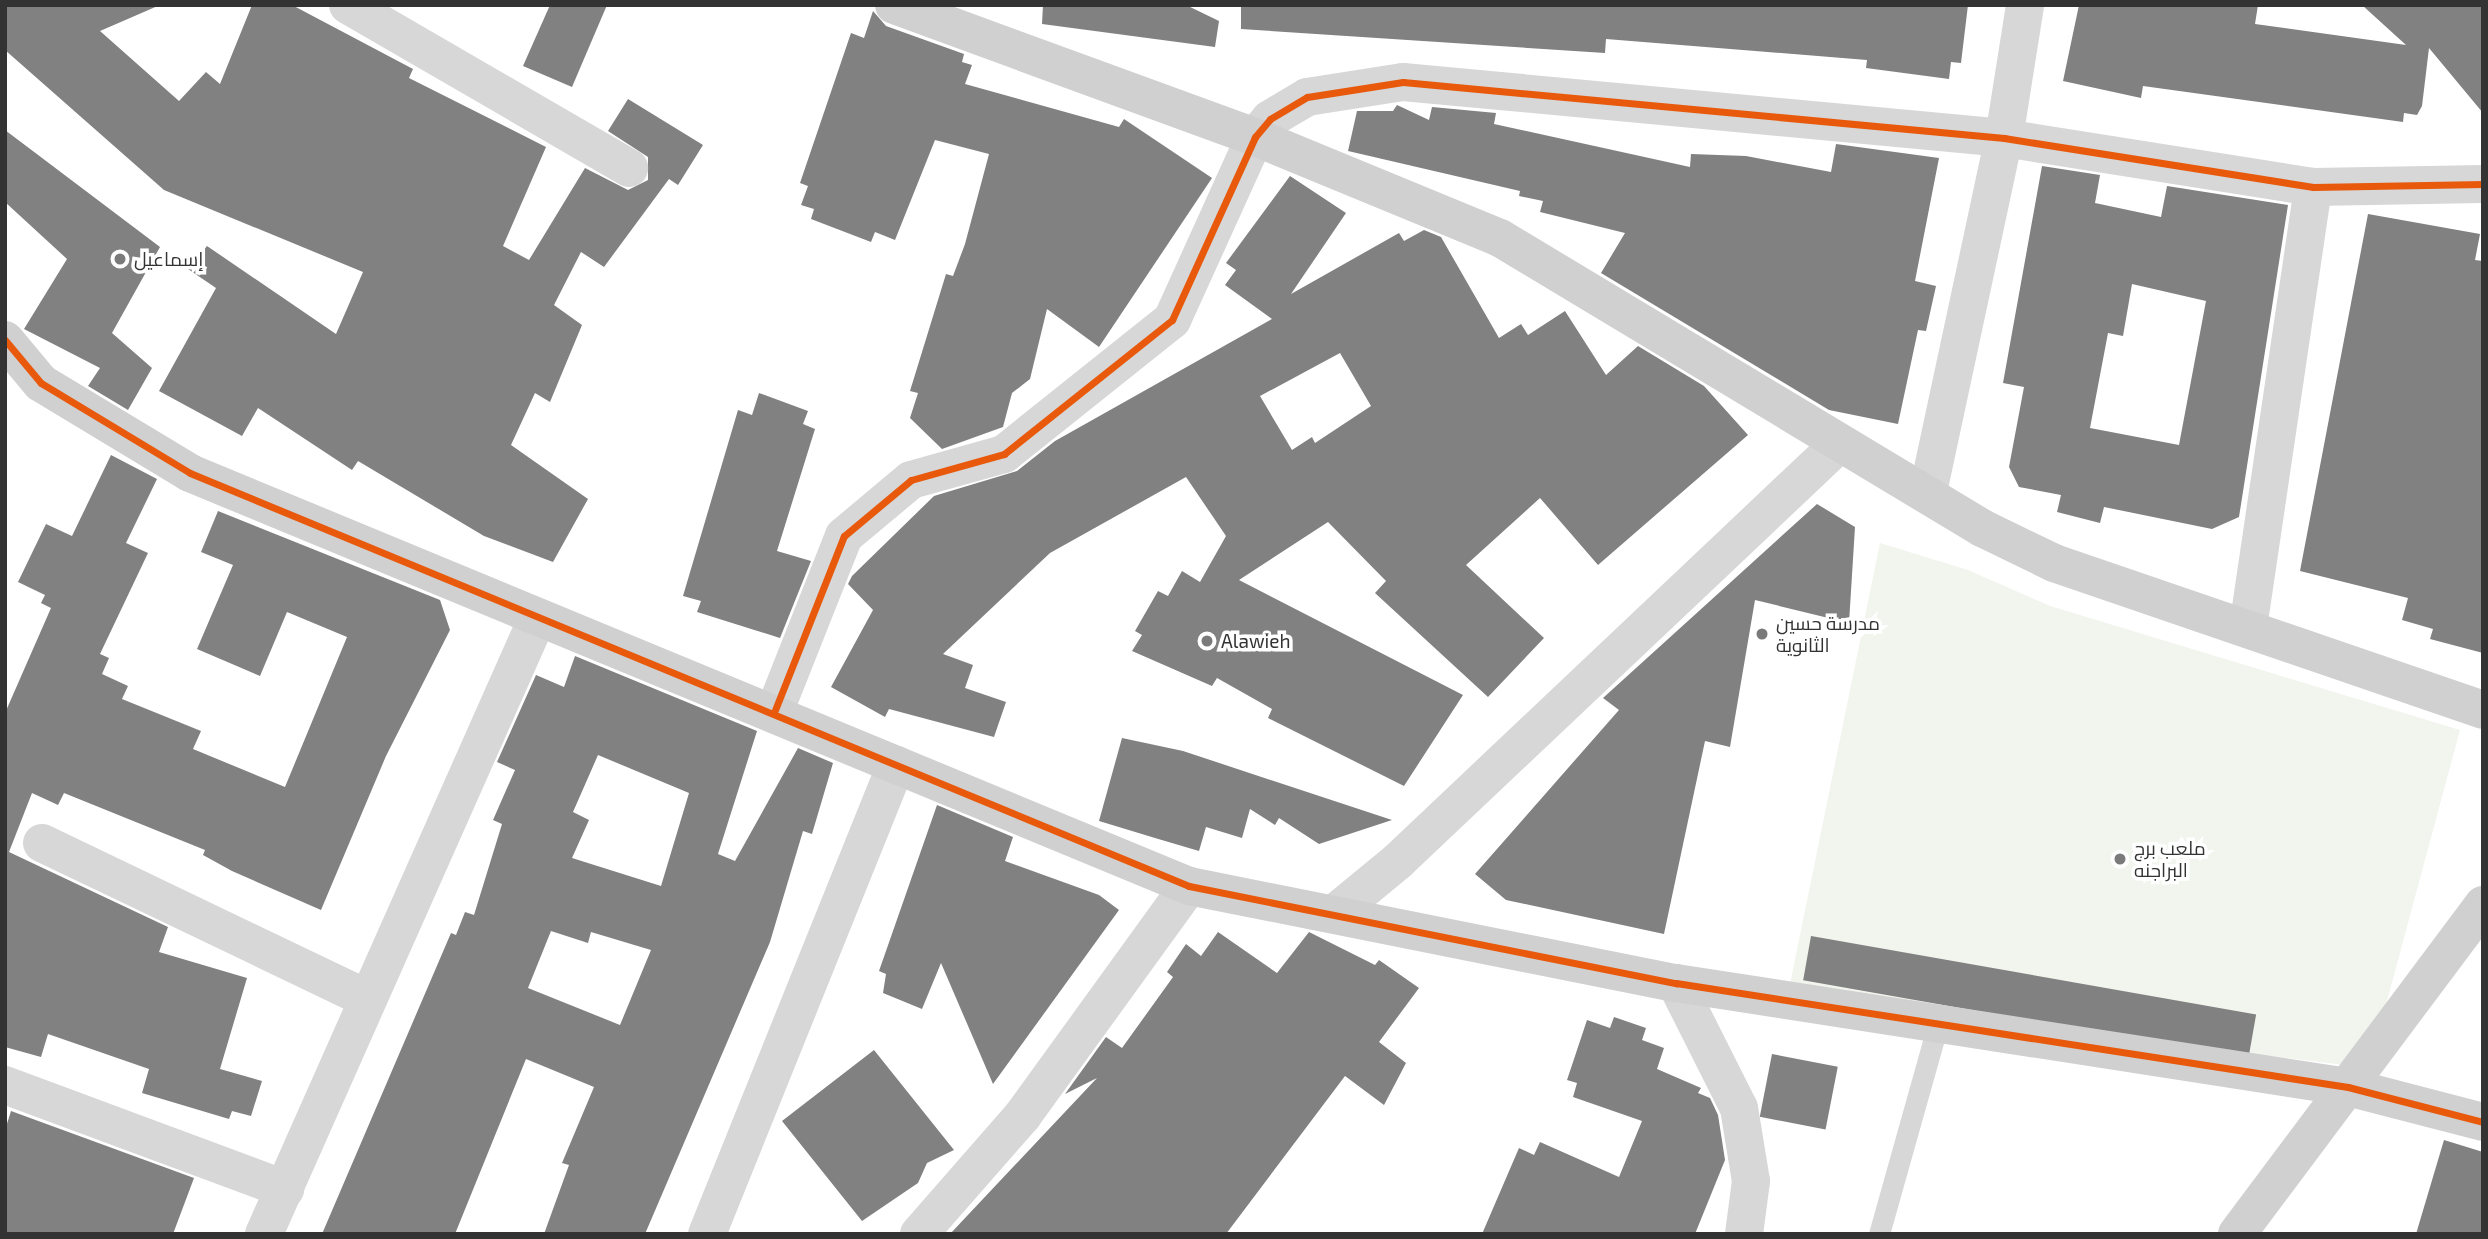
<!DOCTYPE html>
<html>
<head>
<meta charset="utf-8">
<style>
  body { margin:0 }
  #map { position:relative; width:2488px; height:1239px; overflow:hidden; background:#fff; font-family:"Exo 2",Cairo,sans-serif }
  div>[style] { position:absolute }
  .green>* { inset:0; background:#f1f5ed }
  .building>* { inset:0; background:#818181; transform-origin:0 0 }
  .lane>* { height:21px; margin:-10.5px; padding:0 10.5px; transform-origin:10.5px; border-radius:10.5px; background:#d7d7d7 }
  .street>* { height:38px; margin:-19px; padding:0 19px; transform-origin:19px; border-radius:19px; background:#d7d7d7 }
  .secondary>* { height:38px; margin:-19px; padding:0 19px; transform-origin:19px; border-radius:19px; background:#d0d0d0 }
  .cycleway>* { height:7px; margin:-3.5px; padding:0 3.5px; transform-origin:3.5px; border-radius:3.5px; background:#e8590c }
  .dots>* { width:19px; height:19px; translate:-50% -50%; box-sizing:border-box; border:4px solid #fff; border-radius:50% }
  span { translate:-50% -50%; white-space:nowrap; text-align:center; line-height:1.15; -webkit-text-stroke:7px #fff; paint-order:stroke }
  .poi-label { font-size:19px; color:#333 }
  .left { translate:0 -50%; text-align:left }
  .frame { position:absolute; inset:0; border:7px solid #333; pointer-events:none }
</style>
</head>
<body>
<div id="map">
  <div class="green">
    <div style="clip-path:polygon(1880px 543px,1968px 570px,2050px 606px,2460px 730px,2369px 1068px,1905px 1011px,1789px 989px)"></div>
  </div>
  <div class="building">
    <div style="clip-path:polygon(5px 5px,160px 5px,100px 31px,179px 101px,206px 72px,220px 84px,252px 5px,292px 5px,413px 69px,409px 78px,546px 147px,503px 246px,529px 260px,585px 168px,628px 190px,648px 180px,648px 157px,608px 131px,628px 99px,703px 145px,678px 185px,669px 179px,604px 267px,581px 252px,554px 305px,582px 325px,550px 402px,535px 393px,511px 445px,588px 499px,553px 562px,484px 536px,358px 461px,352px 470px,258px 408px,242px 436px,159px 391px,216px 288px,188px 269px,207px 246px,336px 334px,363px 272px,164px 190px,5px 50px)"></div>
    <div style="clip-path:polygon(550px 5px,607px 5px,572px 87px,523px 66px)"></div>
    <div style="clip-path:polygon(1043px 5px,1186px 5px,1219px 21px,1215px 47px,1042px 24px)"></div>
    <div style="clip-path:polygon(1241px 5px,1968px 5px,1961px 63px,1951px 62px,1949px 79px,1866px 68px,1867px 60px,1606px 39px,1605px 53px,1241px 29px)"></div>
    <div style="clip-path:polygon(2079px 5px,2258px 5px,2255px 24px,2406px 45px,2362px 5px,2483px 5px,2483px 113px,2429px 48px,2422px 106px,2417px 115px,2404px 113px,2403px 122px,2143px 86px,2141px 98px,2063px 81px)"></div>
    <div style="clip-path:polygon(873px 11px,886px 26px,964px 54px,962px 62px,972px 65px,965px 84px,1119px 127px,1124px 119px,1212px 178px,1099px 347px,1047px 309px,1030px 379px,1012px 393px,1003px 427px,942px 449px,910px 418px,918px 393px,910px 391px,946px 274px,953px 276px,965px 244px,989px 154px,935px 140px,895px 240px,875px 232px,871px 242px,811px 219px,814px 209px,801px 205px,808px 186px,800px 183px,851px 33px,864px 38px)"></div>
    <div style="clip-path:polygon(1397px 105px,1429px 120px,1432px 107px,1496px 113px,1494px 124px,1690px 167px,1691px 154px,1746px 156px,1831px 172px,1836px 144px,1939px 158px,1915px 281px,1936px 286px,1926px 331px,1918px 330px,1898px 424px,1829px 410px,1601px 273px,1625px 233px,1540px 212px,1543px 201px,1519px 196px,1520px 191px,1348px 151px,1357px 111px,1393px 111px)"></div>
    <div style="clip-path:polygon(5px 130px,160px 247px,112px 333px,152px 368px,128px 410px,88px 386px,100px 368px,24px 329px,67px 259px,5px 202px)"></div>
    <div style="clip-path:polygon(evenodd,2042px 166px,2100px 175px,2095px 203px,2161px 217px,2167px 186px,2288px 205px,2239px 517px,2212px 529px,2104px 507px,2100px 523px,2057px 512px,2061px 495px,2019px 487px,2009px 467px,2024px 387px,2003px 383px,2042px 166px,2132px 284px,2206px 301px,2179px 445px,2090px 428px,2108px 333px,2123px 336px,2132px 284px)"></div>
    <div style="clip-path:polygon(evenodd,1290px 176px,1346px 213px,1291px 294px,1399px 233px,1404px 241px,1424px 230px,1441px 237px,1499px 338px,1521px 324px,1528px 335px,1565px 311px,1606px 375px,1638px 346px,1704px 386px,1748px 435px,1598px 565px,1540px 498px,1466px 565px,1544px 638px,1488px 697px,1375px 593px,1386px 581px,1328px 522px,1239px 580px,1463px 695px,1404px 786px,1268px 718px,1272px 709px,1217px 678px,1212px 686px,1132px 651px,1142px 635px,1135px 631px,1158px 591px,1168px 596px,1182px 571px,1200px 582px,1226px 536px,1186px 477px,1050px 553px,943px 654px,973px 665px,965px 688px,1006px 702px,994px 737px,889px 709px,885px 717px,831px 687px,873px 610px,848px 584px,852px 576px,934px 496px,1017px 471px,1055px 441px,1272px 319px,1225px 285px,1236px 270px,1226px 263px,1290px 176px,1340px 353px,1371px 406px,1315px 443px,1312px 437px,1292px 450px,1260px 396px,1340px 353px)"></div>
    <div style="clip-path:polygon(2368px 214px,2480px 234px,2475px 260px,2483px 261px,2483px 653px,2430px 639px,2433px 629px,2402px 620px,2408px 598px,2300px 571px)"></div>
    <div style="clip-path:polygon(759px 393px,808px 411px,803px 424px,815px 429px,777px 551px,811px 561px,780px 638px,697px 612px,701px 601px,683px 596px,738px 410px,752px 415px)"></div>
    <div style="clip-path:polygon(111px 455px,157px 479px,126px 543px,148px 553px,100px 654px,109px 658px,102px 674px,128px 686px,122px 699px,201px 731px,193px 749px,285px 787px,347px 637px,287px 612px,260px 676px,197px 649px,233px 565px,201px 552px,218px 511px,440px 600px,450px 630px,386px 756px,321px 910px,232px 871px,203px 855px,205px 850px,64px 793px,58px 805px,32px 793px,9px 852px,168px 927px,159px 952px,247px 978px,220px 1069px,262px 1081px,251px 1116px,232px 1111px,229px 1119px,142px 1093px,149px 1069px,48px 1034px,41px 1057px,5px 1047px,5px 713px,51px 608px,41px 603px,45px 595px,18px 582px,46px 524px,72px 536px)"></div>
    <div style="clip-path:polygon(1817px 504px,1855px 527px,1849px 623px,1755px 600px,1730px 747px,1705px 741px,1664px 934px,1506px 900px,1475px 874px,1619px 710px,1603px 698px)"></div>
    <div style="clip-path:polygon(evenodd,575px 656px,757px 731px,718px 854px,735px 861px,798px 748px,833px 763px,812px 834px,803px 831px,770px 942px,645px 1234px,544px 1234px,569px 1165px,562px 1163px,594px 1087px,526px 1059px,455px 1234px,322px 1234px,451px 933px,456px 935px,465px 912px,474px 915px,502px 824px,493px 820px,515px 770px,497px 762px,536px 675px,564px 687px,575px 656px,598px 755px,689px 793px,661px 886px,572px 858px,589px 820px,573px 812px,598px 755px,575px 656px,551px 931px,588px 943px,591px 932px,651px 950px,620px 1025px,528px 988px,551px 931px)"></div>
    <div style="clip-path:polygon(1122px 738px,1183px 751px,1392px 820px,1319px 844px,1279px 818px,1275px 825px,1250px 809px,1242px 838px,1206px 827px,1199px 851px,1155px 838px,1099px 821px)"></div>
    <div style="clip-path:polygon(937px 805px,1013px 837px,1005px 861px,1099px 895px,1119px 910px,993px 1084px,941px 963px,922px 1009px,883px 993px,886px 974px,879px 971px)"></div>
    <div style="clip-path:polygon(1218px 932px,1277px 973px,1309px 932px,1375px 965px,1379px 960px,1419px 988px,1379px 1042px,1406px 1063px,1384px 1105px,1345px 1076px,1226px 1234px,950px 1234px,1097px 1078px,1065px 1094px,1106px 1037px,1122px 1048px,1173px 977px,1167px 972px,1186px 944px,1201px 956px)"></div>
    <div style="left:1811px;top:936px;width:452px;height:45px;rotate:10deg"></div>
    <div style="clip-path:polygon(1614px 1017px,1646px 1028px,1642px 1040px,1664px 1048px,1657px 1069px,1701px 1088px,1698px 1093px,1710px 1098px,1718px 1115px,1725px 1160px,1695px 1234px,1482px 1234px,1519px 1148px,1534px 1155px,1540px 1142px,1619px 1177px,1642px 1121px,1573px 1097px,1577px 1083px,1567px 1080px,1587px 1020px,1610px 1028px)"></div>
    <div style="clip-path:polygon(874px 1050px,954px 1150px,927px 1163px,918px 1183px,862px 1221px,782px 1121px)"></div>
    <div style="left:1772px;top:1054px;width:67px;height:64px;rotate:11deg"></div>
    <div style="clip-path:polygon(11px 1111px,194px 1178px,173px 1234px,5px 1234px,5px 1130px)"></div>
    <div style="clip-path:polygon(2444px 1140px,2483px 1152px,2483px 1234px,2416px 1234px)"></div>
  </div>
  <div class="lane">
    <div style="left:1879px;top:1234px;width:218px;rotate:-74.3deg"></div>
  </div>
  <div class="street">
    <div style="left:348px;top:5px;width:325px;rotate:30.1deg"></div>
    <div style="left:1928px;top:492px;width:362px;rotate:-77.9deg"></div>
    <div style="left:2004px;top:138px;width:135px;rotate:-81deg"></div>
    <div style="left:2248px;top:628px;width:446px;rotate:-81.6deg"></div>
    <div style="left:775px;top:710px;width:187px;rotate:-68.4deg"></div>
    <div style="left:844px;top:536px;width:87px;rotate:-39.9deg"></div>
    <div style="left:911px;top:480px;width:97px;rotate:-15.6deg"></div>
    <div style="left:1004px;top:454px;width:215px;rotate:-38.6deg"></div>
    <div style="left:1172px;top:320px;width:201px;rotate:-65.6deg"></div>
    <div style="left:1255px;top:137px;width:23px;rotate:-50deg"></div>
    <div style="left:1270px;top:119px;width:43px;rotate:-30.7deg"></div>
    <div style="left:1307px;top:97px;width:97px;rotate:-8.9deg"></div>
    <div style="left:1403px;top:82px;width:604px;rotate:5.32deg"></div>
    <div style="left:2004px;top:138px;width:313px;rotate:9deg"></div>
    <div style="left:2313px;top:187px;width:170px;rotate:-1deg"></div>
    <div style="left:42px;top:843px;width:357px;rotate:25.6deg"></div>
    <div style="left:1335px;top:913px;width:82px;rotate:-39.5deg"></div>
    <div style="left:1398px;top:861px;width:608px;rotate:-43.4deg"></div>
    <div style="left:1676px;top:983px;width:140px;rotate:63.3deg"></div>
    <div style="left:1739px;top:1108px;width:74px;rotate:80.7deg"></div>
    <div style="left:1751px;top:1181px;width:53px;rotate:97.5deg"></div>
    <div style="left:5px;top:1085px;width:299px;rotate:20.4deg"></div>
    <div style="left:264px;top:1234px;width:673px;rotate:-66.06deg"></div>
    <div style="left:707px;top:1234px;width:506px;rotate:-68.05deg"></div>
    <div style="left:919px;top:1234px;width:158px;rotate:-48.8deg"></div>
    <div style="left:1023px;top:1115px;width:283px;rotate:-54.1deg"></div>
  </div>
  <div class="secondary">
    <div style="left:894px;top:5px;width:384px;rotate:20.1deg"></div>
    <div style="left:1255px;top:137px;width:265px;rotate:22.4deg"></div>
    <div style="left:1500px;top:238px;width:563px;rotate:31.03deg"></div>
    <div style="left:1982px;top:528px;width:80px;rotate:25.9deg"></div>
    <div style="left:2054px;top:563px;width:453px;rotate:18.9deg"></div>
    <div style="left:5px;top:340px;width:56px;rotate:50.1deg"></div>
    <div style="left:41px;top:383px;width:174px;rotate:31.1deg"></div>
    <div style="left:190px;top:473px;width:1081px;rotate:22.46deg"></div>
    <div style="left:1189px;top:886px;width:497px;rotate:11.3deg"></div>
    <div style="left:1676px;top:983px;width:680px;rotate:8.8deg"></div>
    <div style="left:2348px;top:1087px;width:139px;rotate:14.5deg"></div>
    <div style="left:2237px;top:1234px;width:411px;rotate:-53.2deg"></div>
  </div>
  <div class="cycleway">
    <div style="left:5px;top:340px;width:56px;rotate:50.1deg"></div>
    <div style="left:41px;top:383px;width:174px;rotate:31.1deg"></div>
    <div style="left:190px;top:473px;width:1081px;rotate:22.46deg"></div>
    <div style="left:1189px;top:886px;width:497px;rotate:11.3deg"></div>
    <div style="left:1676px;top:983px;width:680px;rotate:8.8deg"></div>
    <div style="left:2348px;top:1087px;width:139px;rotate:14.5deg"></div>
    <div style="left:775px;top:710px;width:187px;rotate:-68.4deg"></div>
    <div style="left:844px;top:536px;width:87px;rotate:-39.9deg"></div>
    <div style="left:911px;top:480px;width:97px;rotate:-15.6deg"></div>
    <div style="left:1004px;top:454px;width:215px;rotate:-38.6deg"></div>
    <div style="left:1172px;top:320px;width:201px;rotate:-65.6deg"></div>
    <div style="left:1255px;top:137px;width:23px;rotate:-50deg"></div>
    <div style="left:1270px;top:119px;width:43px;rotate:-30.7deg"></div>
    <div style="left:1307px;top:97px;width:97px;rotate:-8.9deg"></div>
    <div style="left:1403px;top:82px;width:604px;rotate:5.32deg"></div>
    <div style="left:2004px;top:138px;width:313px;rotate:9deg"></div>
    <div style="left:2313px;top:187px;width:170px;rotate:-1deg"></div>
  </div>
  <div class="dots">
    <div style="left:120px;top:259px;background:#7a7a7a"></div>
    <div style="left:1762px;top:634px;background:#7a7a7a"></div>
    <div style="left:1207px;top:641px;background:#7a7a7a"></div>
    <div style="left:2120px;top:859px;background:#7a7a7a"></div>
  </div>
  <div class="poi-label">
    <span class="left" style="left:134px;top:259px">إسماعيل</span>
    <span class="left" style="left:1776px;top:634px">مدرسة حسين<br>الثانوية</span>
    <span class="left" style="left:1221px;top:641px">Alawieh</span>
    <span class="left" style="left:2134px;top:859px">ملعب برج<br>البراجنه</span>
  </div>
  <div class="frame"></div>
</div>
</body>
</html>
